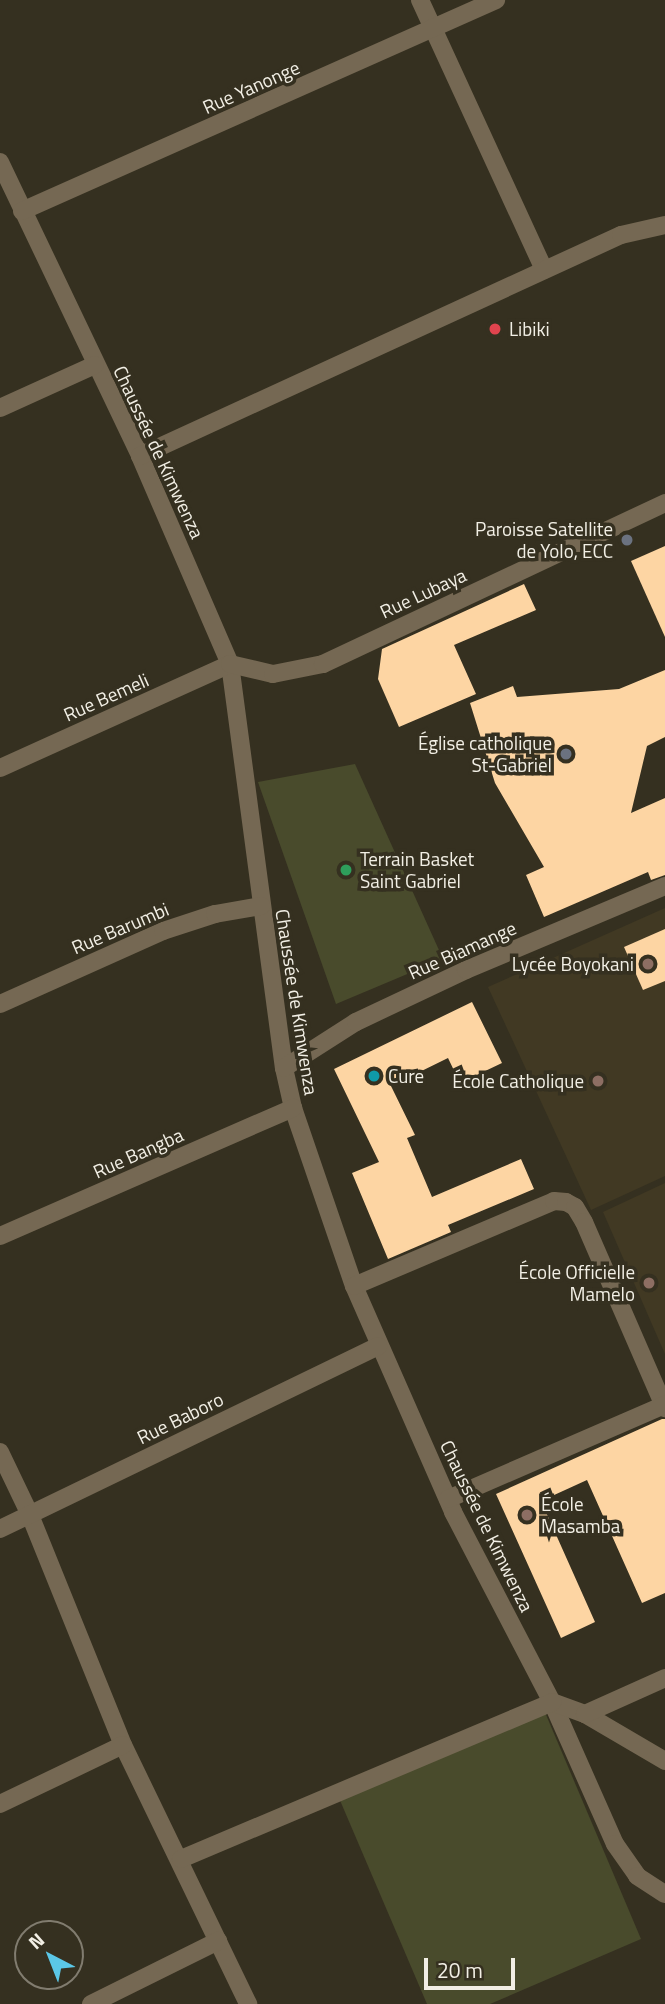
<!DOCTYPE html>
<html>
<head>
<meta charset="utf-8">
<style>
  body { margin:0 }
  #map { position:relative; width:665px; height:2004px; overflow:hidden; background:#353020; font-family:"Titillium Web",sans-serif }
  div>[style] { position:absolute }
  .built>* { inset:0; background:#413923 }
  .green>* { inset:0; background:#494b2c }
  .building>* { inset:0; background:#fdd5a3 }
  .minor>* { height:18px; margin:-9px; padding:0 9px; transform-origin:9px; border-radius:9px; background:#756853 }
  .dots>* { width:19px; height:19px; translate:-50% -50%; box-sizing:border-box; border:4px solid #353020; border-radius:50% }
  span { translate:-50% -50%; white-space:nowrap; text-align:center; line-height:1.15; -webkit-text-stroke:7px #353020; paint-order:stroke }
  .street-label { font-size:19px; color:#f2efe5 }
  .poi-label { font-size:19px; color:#f2efe5 }
  .left { translate:0 -50%; text-align:left }
  .right { translate:-100% -50%; text-align:right }
  .north { position:absolute; left:14px; top:1920px; width:70px; height:70px; box-sizing:border-box; background:#353020; border:2px solid #817c6f; border-radius:50%; rotate:318deg; font-size:19px; font-weight:700; line-height:28px; text-align:center; color:#f2efe5 }
  .north::after { content:''; display:block; margin:auto; width:24px; height:32px; background:#5bc7e7; clip-path:polygon(50% 0,100% 100%,50% 72%,0 100%) }
  .scale { position:absolute; left:424px; top:1958px; width:91px; height:32px; box-sizing:border-box; border:4px solid #f2efe5; border-top:0; padding-left:9px; font-size:21px; line-height:24px; white-space:nowrap; color:#f2efe5; -webkit-text-stroke:5px #353020; paint-order:stroke }
</style>
</head>
<body>
<div id="map">
  <div class="built">
    <div style="clip-path:polygon(665px 908px,665px 1176px,591px 1210px,488px 987px)"></div>
    <div style="clip-path:polygon(665px 1183px,665px 1354px,603px 1212px)"></div>
  </div>
  <div class="green">
    <div style="clip-path:polygon(355px 764px,443px 959px,336px 1004px,258px 782px)"></div>
    <div style="clip-path:polygon(544px 1710px,641px 1939px,490px 2004px,427px 2004px,339px 1798px)"></div>
  </div>
  <div class="building">
    <div style="clip-path:polygon(665px 546px,665px 637px,631px 561px)"></div>
    <div style="clip-path:polygon(524px 584px,536px 610px,454px 645px,476px 694px,399px 727px,378px 679px,382px 649px)"></div>
    <div style="clip-path:polygon(665px 670px,665px 737px,647px 746px,631px 813px,665px 798px,665px 875px,651px 880px,648px 872px,544px 917px,526px 875px,544px 867px,495px 783px,470px 703px,513px 686px,517px 697px,619px 689px)"></div>
    <div style="clip-path:polygon(665px 929px,665px 981px,643px 990px,624px 947px)"></div>
    <div style="clip-path:polygon(472px 1002px,502px 1063px,460px 1083px,448px 1058px,391px 1086px,415px 1135px,407px 1138px,432px 1197px,521px 1159px,534px 1189px,448px 1225px,451px 1232px,388px 1259px,352px 1173px,379px 1162px,334px 1069px)"></div>
    <div style="clip-path:polygon(662px 1419px,665px 1419px,665px 1593px,642px 1603px,587px 1480px,541px 1501px,595px 1622px,561px 1638px,496px 1494px)"></div>
  </div>
  <div class="minor">
    <div style="left:420px;top:0;width:297px;rotate:65.3deg"></div>
    <div style="left:0;top:162px;width:326px;rotate:64.5deg"></div>
    <div style="left:140px;top:456px;width:227px;rotate:66.6deg"></div>
    <div style="left:230px;top:664px;width:408px;rotate:82.4deg"></div>
    <div style="left:284px;top:1068px;width:41px;rotate:77.3deg"></div>
    <div style="left:293px;top:1108px;width:188px;rotate:71.1deg"></div>
    <div style="left:354px;top:1286px;width:247px;rotate:66.3deg"></div>
    <div style="left:453px;top:1512px;width:214px;rotate:62.5deg"></div>
    <div style="left:552px;top:1702px;width:155px;rotate:66.1deg"></div>
    <div style="left:615px;top:1844px;width:39px;rotate:55deg"></div>
    <div style="left:637px;top:1876px;width:33px;rotate:33deg"></div>
    <div style="left:22px;top:211px;width:519px;rotate:-24deg"></div>
    <div style="left:0;top:408px;width:104px;rotate:-24.4deg"></div>
    <div style="left:140px;top:456px;width:529px;rotate:-24.68deg"></div>
    <div style="left:621px;top:235px;width:45px;rotate:-12.8deg"></div>
    <div style="left:0;top:768px;width:252px;rotate:-24.3deg"></div>
    <div style="left:230px;top:664px;width:44px;rotate:13.1deg"></div>
    <div style="left:273px;top:674px;width:51px;rotate:-11.3deg"></div>
    <div style="left:323px;top:664px;width:378px;rotate:-25.2deg"></div>
    <div style="left:0;top:1004px;width:179px;rotate:-24.1deg"></div>
    <div style="left:163px;top:931px;width:55px;rotate:-18.1deg"></div>
    <div style="left:215px;top:914px;width:47px;rotate:-9.9deg"></div>
    <div style="left:284px;top:1068px;width:85px;rotate:-32.6deg"></div>
    <div style="left:356px;top:1022px;width:122px;rotate:-25.3deg"></div>
    <div style="left:466px;top:970px;width:216px;rotate:-22.9deg"></div>
    <div style="left:0;top:1236px;width:320px;rotate:-23.6deg"></div>
    <div style="left:354px;top:1286px;width:217px;rotate:-23deg"></div>
    <div style="left:554px;top:1201px;width:12px;rotate:5deg"></div>
    <div style="left:566px;top:1202px;width:10px;rotate:29deg"></div>
    <div style="left:575px;top:1207px;width:17px;rotate:59deg"></div>
    <div style="left:584px;top:1222px;width:203px;rotate:66.5deg"></div>
    <div style="left:0;top:1452px;width:70px;rotate:64.5deg"></div>
    <div style="left:30px;top:1515px;width:248px;rotate:68deg"></div>
    <div style="left:123px;top:1745px;width:288px;rotate:64.2deg"></div>
    <div style="left:448px;top:1499px;width:236px;rotate:-23.5deg"></div>
    <div style="left:0;top:1529px;width:420px;rotate:-25.8deg"></div>
    <div style="left:552px;top:1702px;width:35px;rotate:20deg"></div>
    <div style="left:585px;top:1714px;width:93px;rotate:30.4deg"></div>
    <div style="left:585px;top:1714px;width:88px;rotate:-24.2deg"></div>
    <div style="left:0;top:1804px;width:136px;rotate:-25.6deg"></div>
    <div style="left:181px;top:1859px;width:403px;rotate:-22.9deg"></div>
    <div style="left:91px;top:2004px;width:142px;rotate:-26.4deg"></div>
  </div>
  <div class="dots">
    <div style="left:495px;top:329px;background:#e0444e"></div>
    <div style="left:627px;top:540px;background:#6b7280"></div>
    <div style="left:566px;top:754px;background:#6b7280"></div>
    <div style="left:346px;top:870px;background:#2e9e5b"></div>
    <div style="left:648px;top:964px;background:#8d6e63"></div>
    <div style="left:374px;top:1076px;background:#0f9aa8"></div>
    <div style="left:598px;top:1081px;background:#8d6e63"></div>
    <div style="left:649px;top:1283px;background:#8d6e63"></div>
    <div style="left:527px;top:1515px;background:#8d6e63"></div>
  </div>
  <div class="street-label">
    <span style="left:251px;top:87px;rotate:-24deg">Rue Yanonge</span>
    <span style="left:159px;top:452px;rotate:65deg">Chaussée de Kimwenza</span>
    <span style="left:423px;top:593px;rotate:-25deg">Rue Lubaya</span>
    <span style="left:106px;top:697px;rotate:-24deg">Rue Bemeli</span>
    <span style="left:120px;top:928px;rotate:-23deg">Rue Barumbi</span>
    <span style="left:462px;top:950px;rotate:-24deg">Rue Biamange</span>
    <span style="left:297px;top:1002px;rotate:81deg">Chaussée de Kimwenza</span>
    <span style="left:138px;top:1153px;rotate:-24deg">Rue Bangba</span>
    <span style="left:180px;top:1418px;rotate:-26deg">Rue Baboro</span>
    <span style="left:487px;top:1526px;rotate:64deg">Chaussée de Kimwenza</span>
  </div>
  <div class="poi-label">
    <span class="left" style="left:509px;top:329px">Libiki</span>
    <span class="right" style="left:613px;top:540px">Paroisse Satellite<br>de Yolo, ECC</span>
    <span class="right" style="left:552px;top:754px">Église catholique<br>St-Gabriel</span>
    <span class="left" style="left:360px;top:870px">Terrain Basket<br>Saint Gabriel</span>
    <span class="right" style="left:634px;top:964px">Lycée Boyokani</span>
    <span class="left" style="left:388px;top:1076px">Cure</span>
    <span class="right" style="left:584px;top:1081px">École Catholique</span>
    <span class="right" style="left:635px;top:1283px">École Officielle<br>Mamelo</span>
    <span class="left" style="left:541px;top:1515px">École<br>Masamba</span>
  </div>
  <div class="north">N</div>
  <div class="scale">20 m</div>
</div>
</body>
</html>
